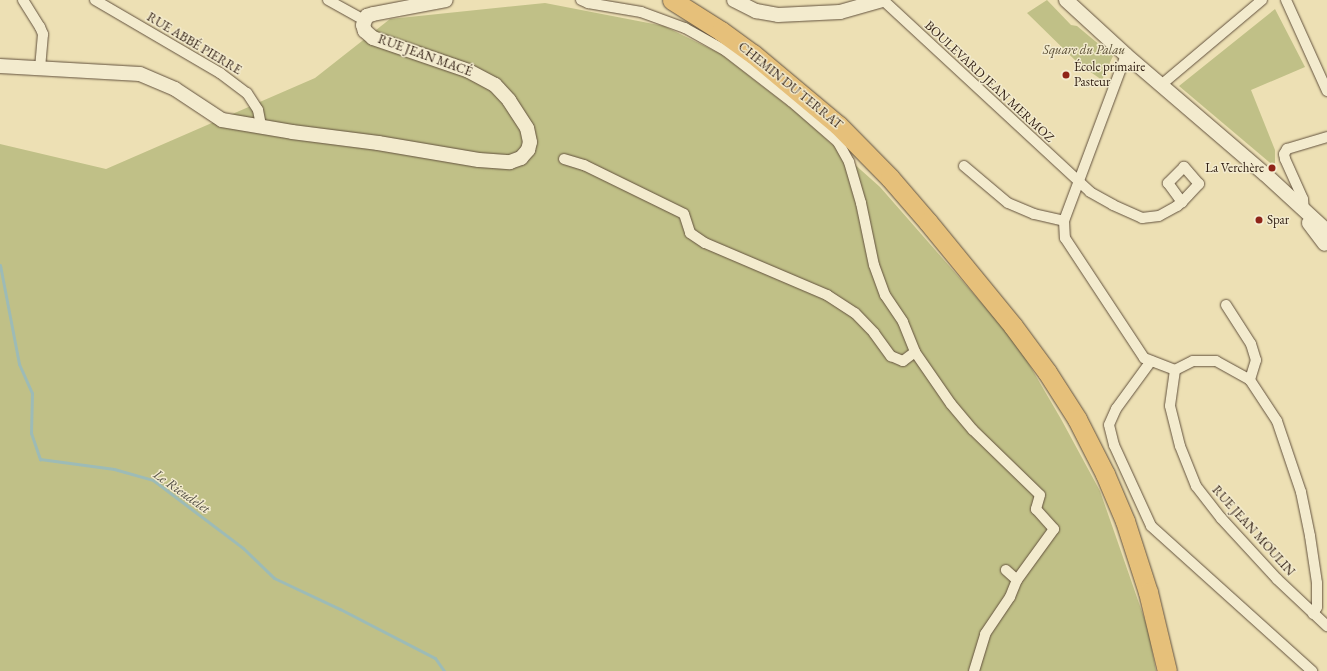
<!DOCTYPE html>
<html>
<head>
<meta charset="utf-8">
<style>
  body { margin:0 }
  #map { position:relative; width:1327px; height:671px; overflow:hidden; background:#ede0b4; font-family:"EB Garamond",serif }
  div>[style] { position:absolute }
  .green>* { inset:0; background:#c0c087 }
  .stream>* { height:3px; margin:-1.5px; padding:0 1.5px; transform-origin:1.5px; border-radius:1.5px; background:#9dbbb6 }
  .roads { filter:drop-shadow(0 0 1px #62513d) drop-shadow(0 0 1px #62513d) }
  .street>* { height:10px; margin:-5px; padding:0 5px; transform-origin:5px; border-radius:5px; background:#f3ebce }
  .secondary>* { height:14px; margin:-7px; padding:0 7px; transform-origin:7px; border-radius:7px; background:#f3ebce }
  .highway>* { height:19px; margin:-9.5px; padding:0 9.5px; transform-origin:9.5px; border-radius:9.5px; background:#e6c07a }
  .dots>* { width:11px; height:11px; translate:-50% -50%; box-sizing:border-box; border:2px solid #f3ebce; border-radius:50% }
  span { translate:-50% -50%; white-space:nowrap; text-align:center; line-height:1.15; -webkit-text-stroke:3px #f3ebce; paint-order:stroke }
  .street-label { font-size:13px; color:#332115 }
  .park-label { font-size:13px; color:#5d5137; font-style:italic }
  .poi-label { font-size:13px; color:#332115 }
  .left { translate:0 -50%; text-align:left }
  .right { translate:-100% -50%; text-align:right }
  .water-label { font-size:14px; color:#534f45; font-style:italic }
</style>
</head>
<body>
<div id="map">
  <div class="green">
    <div style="clip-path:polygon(1047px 0,1071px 25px,1077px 26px,1113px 56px,1102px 80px,1079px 64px,1027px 13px)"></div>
    <div style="clip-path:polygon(545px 3px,664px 26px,721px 54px,797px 113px,880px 187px,1007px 332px,1026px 359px,1061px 419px,1100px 491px,1148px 629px,1156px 671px,0 671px,0 144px,106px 169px,315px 78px,390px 19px)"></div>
    <div style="clip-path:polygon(1275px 9px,1305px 67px,1251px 90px,1275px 150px,1275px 167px,1179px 86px)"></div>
  </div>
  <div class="stream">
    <div style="left:0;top:265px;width:101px;rotate:79.1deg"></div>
    <div style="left:19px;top:364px;width:32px;rotate:66deg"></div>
    <div style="left:32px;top:393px;width:40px;rotate:91.4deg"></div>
    <div style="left:31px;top:433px;width:28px;rotate:71deg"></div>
    <div style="left:40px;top:459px;width:75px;rotate:7.7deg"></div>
    <div style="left:114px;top:469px;width:41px;rotate:15.8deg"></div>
    <div style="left:153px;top:480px;width:113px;rotate:37.1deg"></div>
    <div style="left:243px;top:548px;width:43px;rotate:44.1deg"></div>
    <div style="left:274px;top:578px;width:73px;rotate:25.2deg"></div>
    <div style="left:340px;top:609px;width:107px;rotate:27.3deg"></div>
    <div style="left:435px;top:658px;width:16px;rotate:55deg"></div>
  </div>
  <div class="roads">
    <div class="street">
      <div style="left:23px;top:0;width:32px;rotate:58deg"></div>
      <div style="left:40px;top:27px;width:8px;rotate:67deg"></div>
      <div style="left:43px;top:34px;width:34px;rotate:95deg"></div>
      <div style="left:95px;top:0;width:145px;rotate:30.3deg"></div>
      <div style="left:220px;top:73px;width:34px;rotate:37deg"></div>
      <div style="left:247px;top:93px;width:20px;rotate:57deg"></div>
      <div style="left:258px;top:110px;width:16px;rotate:79deg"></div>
      <div style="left:328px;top:0;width:41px;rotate:29.1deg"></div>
      <div style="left:581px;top:0;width:8px;rotate:23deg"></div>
      <div style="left:588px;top:3px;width:54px;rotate:9.6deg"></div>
      <div style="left:641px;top:12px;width:47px;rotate:20deg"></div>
      <div style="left:685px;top:28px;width:47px;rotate:29.3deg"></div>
      <div style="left:726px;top:51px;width:83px;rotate:37.7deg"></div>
      <div style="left:792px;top:102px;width:61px;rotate:41deg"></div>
      <div style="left:838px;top:142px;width:23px;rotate:61deg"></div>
      <div style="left:849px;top:162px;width:43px;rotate:73.7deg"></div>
      <div style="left:861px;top:203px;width:63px;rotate:78.2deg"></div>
      <div style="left:874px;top:265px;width:32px;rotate:70deg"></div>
      <div style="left:885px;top:295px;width:32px;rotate:56deg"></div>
      <div style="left:903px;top:322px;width:32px;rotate:68deg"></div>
      <div style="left:915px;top:352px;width:63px;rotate:55.3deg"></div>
      <div style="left:951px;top:404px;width:34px;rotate:50deg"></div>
      <div style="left:973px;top:430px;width:93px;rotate:44.1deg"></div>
      <div style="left:1040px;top:495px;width:15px;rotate:106deg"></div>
      <div style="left:1036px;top:509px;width:27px;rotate:48deg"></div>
      <div style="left:1054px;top:529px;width:63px;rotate:126deg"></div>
      <div style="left:883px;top:0;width:282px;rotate:42.8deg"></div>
      <div style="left:1090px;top:192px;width:26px;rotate:29deg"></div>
      <div style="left:1113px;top:205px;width:32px;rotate:24deg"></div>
      <div style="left:1142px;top:218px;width:17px;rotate:-7deg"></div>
      <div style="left:1159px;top:216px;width:21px;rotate:-29deg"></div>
      <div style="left:1177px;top:206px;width:6px;rotate:-39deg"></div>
      <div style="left:1182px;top:202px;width:25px;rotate:-47deg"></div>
      <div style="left:1199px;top:184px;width:23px;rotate:-131deg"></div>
      <div style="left:1184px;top:167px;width:23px;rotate:135deg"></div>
      <div style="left:1168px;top:183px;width:24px;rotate:54deg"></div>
      <div style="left:1286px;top:0;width:100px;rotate:65.7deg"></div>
      <div style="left:1126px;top:55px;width:177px;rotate:110.5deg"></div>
      <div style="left:1064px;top:221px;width:17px;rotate:87deg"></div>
      <div style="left:1065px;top:238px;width:144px;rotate:56.6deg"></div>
      <div style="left:1144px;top:358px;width:33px;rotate:21deg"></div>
      <div style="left:1161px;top:85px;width:132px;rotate:-40.1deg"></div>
      <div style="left:564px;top:159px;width:21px;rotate:17deg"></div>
      <div style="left:584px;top:165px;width:111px;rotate:26.1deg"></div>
      <div style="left:684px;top:214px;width:20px;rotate:72deg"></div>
      <div style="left:690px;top:233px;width:18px;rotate:34deg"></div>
      <div style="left:705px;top:243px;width:133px;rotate:23.1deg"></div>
      <div style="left:827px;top:295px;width:33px;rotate:33deg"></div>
      <div style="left:855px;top:313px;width:28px;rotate:46deg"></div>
      <div style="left:874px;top:333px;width:29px;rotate:54deg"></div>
      <div style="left:891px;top:356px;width:13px;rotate:23deg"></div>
      <div style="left:903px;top:361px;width:15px;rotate:-37deg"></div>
      <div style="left:964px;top:166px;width:57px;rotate:40.1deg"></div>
      <div style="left:1008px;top:203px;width:28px;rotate:23deg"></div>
      <div style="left:1034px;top:214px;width:31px;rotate:13deg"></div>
      <div style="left:1304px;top:211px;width:12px;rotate:-95deg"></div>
      <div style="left:1303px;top:199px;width:44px;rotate:-114.2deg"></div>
      <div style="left:1285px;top:159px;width:5px;rotate:-101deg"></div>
      <div style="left:1284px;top:154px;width:6px;rotate:-59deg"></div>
      <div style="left:1287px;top:149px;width:42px;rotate:-16.7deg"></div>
      <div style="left:1226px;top:305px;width:46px;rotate:57.3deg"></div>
      <div style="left:1251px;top:344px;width:17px;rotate:73deg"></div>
      <div style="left:1256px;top:360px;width:21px;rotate:107deg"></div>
      <div style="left:1151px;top:361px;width:59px;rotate:126.1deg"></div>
      <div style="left:1116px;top:409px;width:17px;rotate:114deg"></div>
      <div style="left:1109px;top:425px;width:21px;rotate:76deg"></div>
      <div style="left:1114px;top:445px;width:89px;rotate:65.4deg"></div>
      <div style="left:1151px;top:526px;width:217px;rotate:42deg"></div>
      <div style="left:1175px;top:370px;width:20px;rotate:-27deg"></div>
      <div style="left:1193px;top:361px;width:23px"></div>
      <div style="left:1216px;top:361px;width:39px;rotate:29deg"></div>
      <div style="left:1250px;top:380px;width:49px;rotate:56.6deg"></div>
      <div style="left:1277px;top:421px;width:75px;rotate:71.3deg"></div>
      <div style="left:1301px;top:492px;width:45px;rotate:78.4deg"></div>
      <div style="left:1310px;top:536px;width:48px;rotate:81.5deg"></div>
      <div style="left:1317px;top:583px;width:24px;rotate:90deg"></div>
      <div style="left:1317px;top:607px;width:8px;rotate:120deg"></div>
      <div style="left:1175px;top:370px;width:36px;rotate:98deg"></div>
      <div style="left:1170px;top:406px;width:41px;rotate:76deg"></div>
      <div style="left:1180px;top:446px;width:43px;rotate:68.2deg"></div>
      <div style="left:1196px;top:486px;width:41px;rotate:52deg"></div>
      <div style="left:1221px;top:518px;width:83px;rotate:47.4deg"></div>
      <div style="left:1277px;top:579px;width:69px;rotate:43.2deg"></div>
      <div style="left:974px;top:671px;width:39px;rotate:-73deg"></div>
      <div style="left:985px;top:634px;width:45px;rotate:-56deg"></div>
      <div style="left:1010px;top:597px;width:18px;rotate:-68deg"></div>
      <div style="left:1017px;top:580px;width:15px;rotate:-138deg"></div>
    </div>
    <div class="secondary">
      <div style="left:734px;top:0;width:25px;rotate:27deg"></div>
      <div style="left:756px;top:11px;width:22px;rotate:10deg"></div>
      <div style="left:778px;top:15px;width:62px;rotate:-2.8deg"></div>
      <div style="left:840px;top:12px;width:44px;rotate:-15.9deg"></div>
      <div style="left:1066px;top:0;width:81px;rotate:42.5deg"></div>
      <div style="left:1126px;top:55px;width:183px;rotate:40.6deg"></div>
      <div style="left:1265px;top:174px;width:84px;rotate:42.6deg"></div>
      <div style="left:0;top:66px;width:140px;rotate:3.3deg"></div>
      <div style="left:140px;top:74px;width:38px;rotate:23deg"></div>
      <div style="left:175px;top:89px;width:56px;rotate:33.4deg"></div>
      <div style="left:222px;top:120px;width:71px;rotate:9.7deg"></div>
      <div style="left:292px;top:132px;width:87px;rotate:7.3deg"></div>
      <div style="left:378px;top:143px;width:102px;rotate:9.6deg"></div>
      <div style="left:479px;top:160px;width:31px;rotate:4deg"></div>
      <div style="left:510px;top:162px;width:12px;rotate:-20deg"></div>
      <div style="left:521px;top:158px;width:11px;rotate:-49deg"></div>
      <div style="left:528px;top:150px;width:8px;rotate:-76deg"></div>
      <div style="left:530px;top:142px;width:14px;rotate:-102deg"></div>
      <div style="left:527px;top:128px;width:33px;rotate:-123deg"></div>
      <div style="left:509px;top:100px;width:21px;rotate:-133deg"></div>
      <div style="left:495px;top:85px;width:30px;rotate:-152deg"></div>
      <div style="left:469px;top:71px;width:102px;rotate:-161deg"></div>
      <div style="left:373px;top:38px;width:11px;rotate:-139deg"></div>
      <div style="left:365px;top:31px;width:6px;rotate:-108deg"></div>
      <div style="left:363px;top:25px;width:10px;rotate:-66deg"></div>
      <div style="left:367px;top:16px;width:6px;rotate:-18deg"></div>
      <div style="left:373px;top:14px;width:74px;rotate:-10.9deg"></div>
      <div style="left:1309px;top:223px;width:26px;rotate:53deg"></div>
    </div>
    <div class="highway">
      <div style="left:672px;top:0;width:58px;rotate:32.3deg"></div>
      <div style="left:721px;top:31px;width:39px;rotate:36deg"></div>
      <div style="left:753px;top:54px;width:111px;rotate:39.9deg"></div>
      <div style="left:838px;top:125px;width:74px;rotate:45.5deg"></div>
      <div style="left:890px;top:178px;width:58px;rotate:49.2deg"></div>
      <div style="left:928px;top:222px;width:134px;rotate:50.7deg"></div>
      <div style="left:1013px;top:326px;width:57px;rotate:53.5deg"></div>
      <div style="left:1047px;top:372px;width:56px;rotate:57.4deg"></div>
      <div style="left:1077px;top:419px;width:62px;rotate:63deg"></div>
      <div style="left:1105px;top:474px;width:51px;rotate:66.9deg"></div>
      <div style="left:1125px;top:521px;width:75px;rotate:72.1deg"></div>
      <div style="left:1148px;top:592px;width:81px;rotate:76.5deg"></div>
    </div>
  </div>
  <div class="dots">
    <div style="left:1066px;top:75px;background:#8f2418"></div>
    <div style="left:1272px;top:168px;background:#8f2418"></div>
    <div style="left:1259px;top:220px;background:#8f2418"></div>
  </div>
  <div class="street-label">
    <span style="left:194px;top:44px;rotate:31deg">RUE ABBÉ PIERRE</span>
    <span style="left:425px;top:56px;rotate:20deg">RUE JEAN MACÉ</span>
    <span style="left:989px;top:82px;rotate:43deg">BOULEVARD JEAN MERMOZ</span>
    <span style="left:790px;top:86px;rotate:39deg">CHEMIN DU TERRAT</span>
    <span style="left:1253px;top:531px;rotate:48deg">RUE JEAN MOULIN</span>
  </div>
  <div class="park-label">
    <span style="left:1084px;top:50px">Square du Palau</span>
  </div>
  <div class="poi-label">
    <span class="left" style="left:1074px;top:75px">École primaire<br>Pasteur</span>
    <span class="right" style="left:1264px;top:168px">La Verchère</span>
    <span class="left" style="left:1267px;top:220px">Spar</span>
  </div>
  <div class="water-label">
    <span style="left:182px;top:491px;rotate:35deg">Le Rieudelet</span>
  </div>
</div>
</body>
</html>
